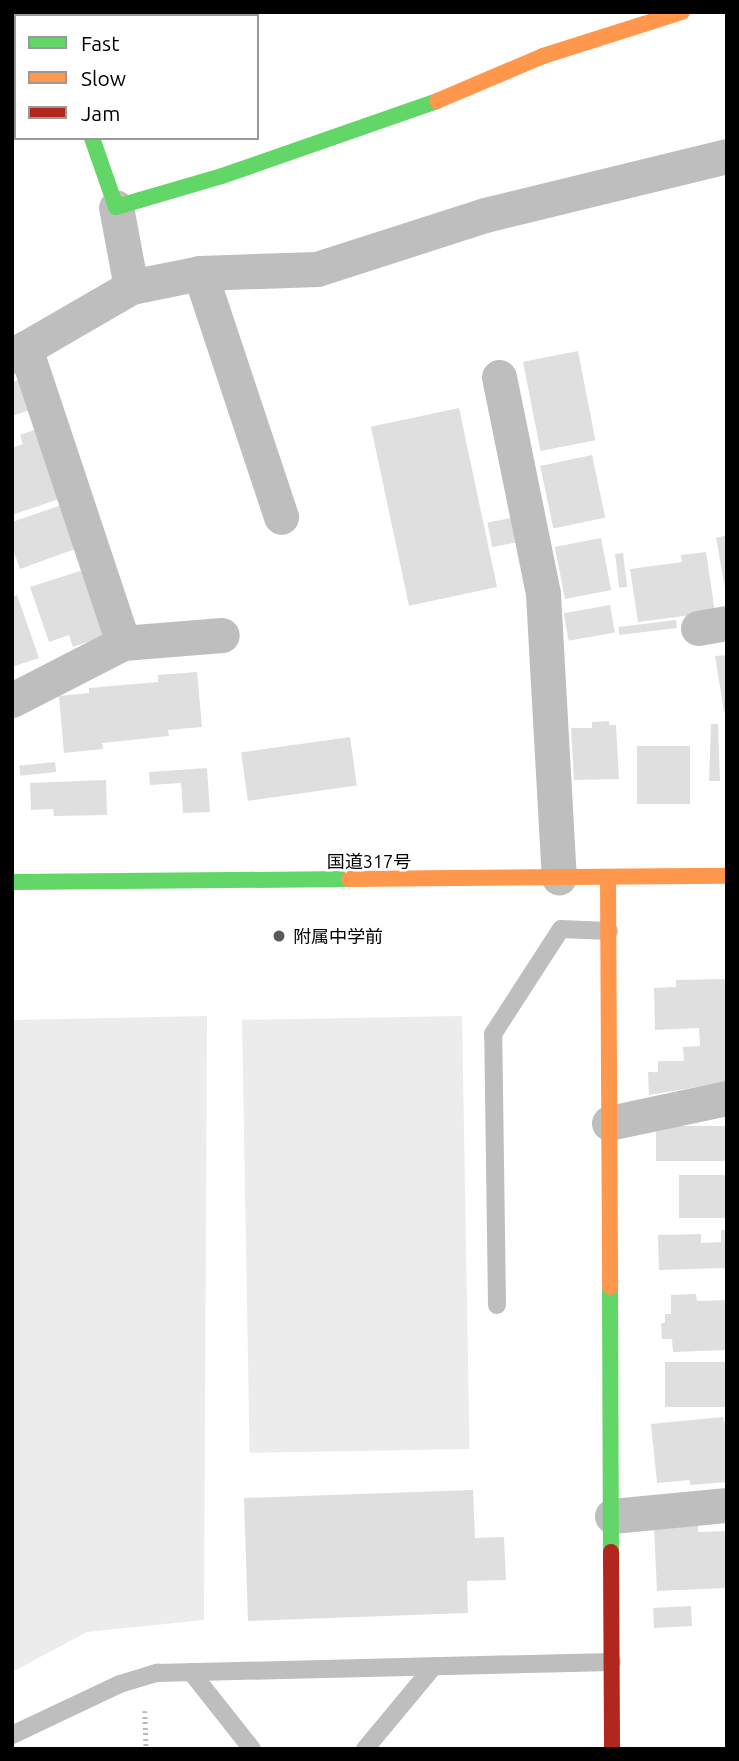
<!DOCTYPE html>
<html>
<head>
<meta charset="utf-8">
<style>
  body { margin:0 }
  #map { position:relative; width:739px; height:1761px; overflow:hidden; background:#fff; font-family:Ubuntu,"Noto Sans JP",sans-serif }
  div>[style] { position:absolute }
  .green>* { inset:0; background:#ececec; transform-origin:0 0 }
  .building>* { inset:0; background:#dfdfdf; transform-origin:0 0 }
  .path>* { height:4.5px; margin-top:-2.25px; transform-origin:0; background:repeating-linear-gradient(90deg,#b9b9b9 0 2px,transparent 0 5.5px) }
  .lane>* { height:18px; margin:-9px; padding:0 9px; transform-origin:9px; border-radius:9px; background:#bebebe }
  .street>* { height:35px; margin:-17.5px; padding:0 17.5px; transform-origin:17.5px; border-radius:17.5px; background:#bebebe }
  .fast>* { height:16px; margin:-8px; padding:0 8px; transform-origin:8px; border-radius:8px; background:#63d668 }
  .slow>* { height:16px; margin:-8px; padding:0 8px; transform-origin:8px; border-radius:8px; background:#ff974d }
  .jam>* { height:16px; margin:-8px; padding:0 8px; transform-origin:8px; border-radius:8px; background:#b3261e }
  .dots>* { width:19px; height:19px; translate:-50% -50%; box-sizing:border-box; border:4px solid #fff; border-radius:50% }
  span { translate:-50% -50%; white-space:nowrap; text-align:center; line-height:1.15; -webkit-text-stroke:5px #fff; paint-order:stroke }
  .street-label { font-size:18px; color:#000 }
  .poi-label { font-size:18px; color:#000 }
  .left { translate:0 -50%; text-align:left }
  .frame { position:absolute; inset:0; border:14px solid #000; pointer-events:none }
  .legend { position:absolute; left:14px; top:14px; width:245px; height:126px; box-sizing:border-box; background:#fff; border:2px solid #999; margin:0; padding:9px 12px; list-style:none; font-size:21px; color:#000 }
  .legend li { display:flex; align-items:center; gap:14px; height:35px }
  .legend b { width:35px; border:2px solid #999 }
</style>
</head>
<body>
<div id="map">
  <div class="green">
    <div style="clip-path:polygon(207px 1016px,204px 1620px,87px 1632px,12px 1672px,12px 1020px)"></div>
    <div style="left:462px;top:1016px;width:433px;height:220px;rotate:89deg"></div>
  </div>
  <div class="building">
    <div style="clip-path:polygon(116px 12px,188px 12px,188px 13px,179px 16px,117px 16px)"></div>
    <div style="left:578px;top:351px;width:91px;height:56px;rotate:79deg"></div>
    <div style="clip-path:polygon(25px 378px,36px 408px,12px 416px,12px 382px)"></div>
    <div style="left:459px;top:408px;width:183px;height:90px;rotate:78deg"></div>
    <div style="clip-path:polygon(43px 427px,68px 496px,12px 515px,12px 448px,23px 444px,20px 435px)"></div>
    <div style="left:592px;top:455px;width:64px;height:53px;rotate:78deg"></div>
    <div style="clip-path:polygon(70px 502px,86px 545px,20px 569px,12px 547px,12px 522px)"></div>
    <div style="left:511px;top:518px;width:25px;height:24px;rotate:79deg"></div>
    <div style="clip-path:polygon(727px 535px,727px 587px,725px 588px,716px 538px)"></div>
    <div style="left:601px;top:538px;width:53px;height:47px;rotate:79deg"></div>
    <div style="clip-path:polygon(706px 552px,715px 612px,638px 622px,630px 569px,682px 562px,681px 555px)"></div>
    <div style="left:623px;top:553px;width:34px;height:8px;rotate:83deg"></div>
    <div style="clip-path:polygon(83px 570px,112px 633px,73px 647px,69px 635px,49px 642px,30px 587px)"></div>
    <div style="clip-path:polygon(17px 595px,39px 658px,12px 667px,12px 597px)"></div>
    <div style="left:610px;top:605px;width:28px;height:47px;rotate:80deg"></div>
    <div style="left:676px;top:620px;width:8px;height:58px;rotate:83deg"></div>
    <div style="clip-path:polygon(727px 655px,727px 711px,724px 712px,715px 656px)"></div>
    <div style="clip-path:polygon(197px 672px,202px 727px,168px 730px,169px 736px,102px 743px,103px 749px,64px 753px,59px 696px,89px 693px,89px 688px,158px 682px,158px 675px)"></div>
    <div style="clip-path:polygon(609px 721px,609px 725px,616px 725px,619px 779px,574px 780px,571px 728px,592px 728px,592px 722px)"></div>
    <div style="clip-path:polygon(711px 724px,718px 724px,720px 781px,709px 781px)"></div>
    <div style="left:350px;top:737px;width:49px;height:110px;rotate:82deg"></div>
    <div style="left:637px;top:746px;width:53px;height:58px"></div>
    <div style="left:55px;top:762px;width:10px;height:36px;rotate:84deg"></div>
    <div style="clip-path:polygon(207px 768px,210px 812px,183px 813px,181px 783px,150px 785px,149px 772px)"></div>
    <div style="clip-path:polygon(106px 780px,107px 815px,54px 816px,53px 809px,31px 810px,30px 783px)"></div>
    <div style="clip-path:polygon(727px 979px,727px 1082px,649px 1095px,648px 1072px,658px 1072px,658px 1061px,684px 1061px,683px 1047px,700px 1046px,699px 1028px,655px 1030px,654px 988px,676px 987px,676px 980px)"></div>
    <div style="left:727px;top:1126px;width:35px;height:71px;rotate:90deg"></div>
    <div style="left:727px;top:1175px;width:43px;height:48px;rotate:90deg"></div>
    <div style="clip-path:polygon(721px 1230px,727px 1230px,727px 1275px,724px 1268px,659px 1270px,658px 1235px,701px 1234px,701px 1243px,721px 1242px)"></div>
    <div style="clip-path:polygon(696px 1294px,697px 1301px,727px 1300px,727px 1350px,673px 1352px,672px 1339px,662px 1339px,661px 1323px,665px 1323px,665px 1314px,671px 1314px,671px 1295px)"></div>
    <div style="left:727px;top:1362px;width:45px;height:62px;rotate:90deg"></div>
    <div style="clip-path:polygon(723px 1417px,727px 1431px,727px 1482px,690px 1485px,690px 1480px,657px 1483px,651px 1424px)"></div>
    <div style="clip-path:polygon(473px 1490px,475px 1538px,504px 1537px,506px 1580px,467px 1581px,468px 1613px,248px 1621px,244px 1498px)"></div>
    <div style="clip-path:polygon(698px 1525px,698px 1532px,727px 1531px,727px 1588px,657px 1591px,654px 1527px)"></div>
    <div style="left:691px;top:1606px;width:20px;height:38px;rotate:87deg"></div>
  </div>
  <div class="path">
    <div style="left:145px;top:1711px;width:38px;rotate:88deg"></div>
  </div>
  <div class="lane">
    <div style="left:497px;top:1305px;width:271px;rotate:-90.8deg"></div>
    <div style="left:493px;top:1034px;width:125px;rotate:-57.1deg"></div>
    <div style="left:561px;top:929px;width:48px;rotate:2.4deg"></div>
    <div style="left:191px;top:1672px;width:98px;rotate:51.6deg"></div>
    <div style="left:12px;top:1735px;width:119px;rotate:-25.3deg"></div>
    <div style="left:120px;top:1684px;width:39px;rotate:-17deg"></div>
    <div style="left:157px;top:1673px;width:455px;rotate:-1.4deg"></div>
    <div style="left:365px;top:1749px;width:108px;rotate:-50.3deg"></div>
  </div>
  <div class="street">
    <div style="left:12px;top:36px;width:4px;rotate:-14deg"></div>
    <div style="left:200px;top:273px;width:257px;rotate:71.6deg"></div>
    <div style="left:131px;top:287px;width:70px;rotate:-11.5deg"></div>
    <div style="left:200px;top:273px;width:117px;rotate:-2deg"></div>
    <div style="left:317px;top:269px;width:176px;rotate:-17.8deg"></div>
    <div style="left:485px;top:215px;width:249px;rotate:-13.7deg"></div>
    <div style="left:25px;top:348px;width:311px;rotate:71.6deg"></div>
    <div style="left:12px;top:356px;width:138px;rotate:-30.1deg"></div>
    <div style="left:131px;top:287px;width:81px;rotate:-100.6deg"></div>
    <div style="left:499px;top:377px;width:221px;rotate:78.5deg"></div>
    <div style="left:543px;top:594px;width:284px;rotate:86.8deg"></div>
    <div style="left:698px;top:628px;width:29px;rotate:-10deg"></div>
    <div style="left:12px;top:700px;width:125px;rotate:-27.2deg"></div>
    <div style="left:123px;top:643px;width:99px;rotate:-4.6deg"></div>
    <div style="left:609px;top:1123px;width:121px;rotate:-12deg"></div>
    <div style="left:612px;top:1516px;width:116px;rotate:-5.5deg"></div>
  </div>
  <div class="fast">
    <div style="left:92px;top:138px;width:73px;rotate:70.8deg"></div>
    <div style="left:116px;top:207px;width:110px;rotate:-16.3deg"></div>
    <div style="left:222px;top:176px;width:228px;rotate:-19.2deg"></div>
    <div style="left:12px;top:882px;width:337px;rotate:-0.5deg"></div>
    <div style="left:610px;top:1287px;width:265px;rotate:89.8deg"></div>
  </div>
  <div class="slow">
    <div style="left:437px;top:101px;width:115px;rotate:-23deg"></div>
    <div style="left:543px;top:56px;width:146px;rotate:-17.6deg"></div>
    <div style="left:349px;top:879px;width:378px;rotate:-0.5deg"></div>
    <div style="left:608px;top:879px;width:408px;rotate:89.7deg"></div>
  </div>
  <div class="jam">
    <div style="left:611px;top:1552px;width:197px;rotate:89.7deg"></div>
  </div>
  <div class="dots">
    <div style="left:279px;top:936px;background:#595959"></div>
  </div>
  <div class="street-label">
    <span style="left:369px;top:861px">国道317号</span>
  </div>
  <div class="poi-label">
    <span class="left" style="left:293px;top:936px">附属中学前</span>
  </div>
  <div class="frame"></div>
  <ul class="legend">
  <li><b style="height:9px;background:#63d668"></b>Fast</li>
  <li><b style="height:9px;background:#ff974d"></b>Slow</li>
  <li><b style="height:9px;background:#b3261e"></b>Jam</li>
  </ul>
</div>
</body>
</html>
